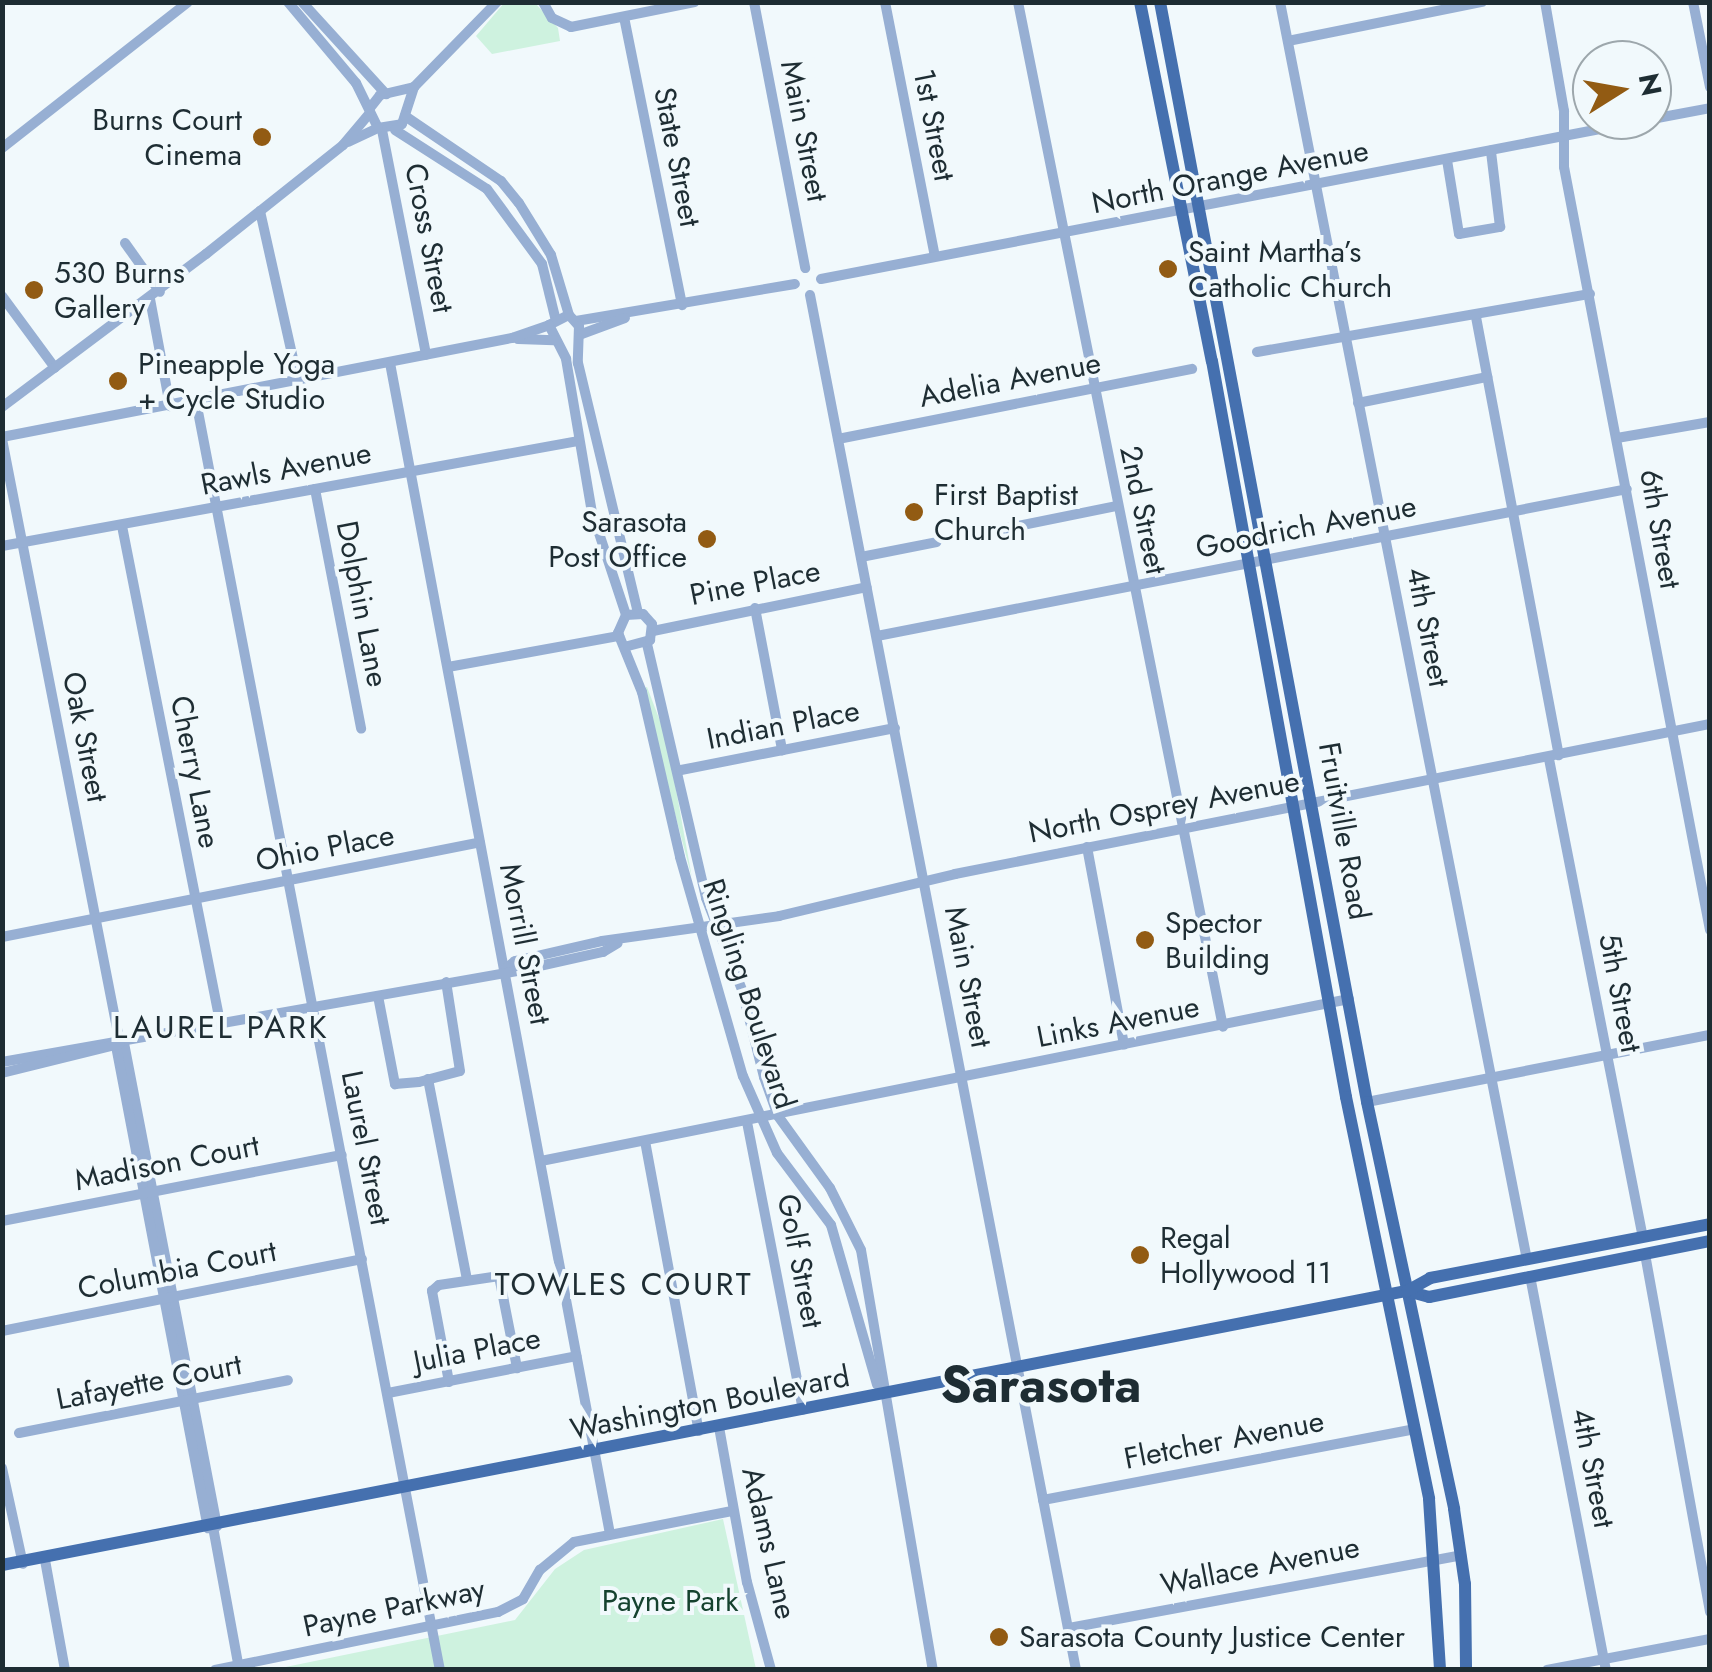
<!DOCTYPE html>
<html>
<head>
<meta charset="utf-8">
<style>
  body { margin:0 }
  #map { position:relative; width:1712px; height:1672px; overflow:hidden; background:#f1f9fc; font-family:Jost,sans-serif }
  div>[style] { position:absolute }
  .green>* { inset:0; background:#cef2df }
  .minor>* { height:10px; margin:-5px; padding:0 5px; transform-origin:5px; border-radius:5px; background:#97afd3 }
  .major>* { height:12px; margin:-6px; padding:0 6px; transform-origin:6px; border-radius:6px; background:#4570af }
  .dots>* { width:28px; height:28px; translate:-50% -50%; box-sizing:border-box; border:5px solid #f1f9fc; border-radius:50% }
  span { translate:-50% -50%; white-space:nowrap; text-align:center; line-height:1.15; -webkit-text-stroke:8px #f1f9fc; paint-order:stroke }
  .poi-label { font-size:30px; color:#1e2d33 }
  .right { translate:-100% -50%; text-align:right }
  .left { translate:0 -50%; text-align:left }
  .street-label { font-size:30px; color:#1e2d33 }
  .park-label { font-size:30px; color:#15422f }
  .neighbourhood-label { font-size:32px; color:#1e2d33; letter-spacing:2.5px }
  .town-label { font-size:50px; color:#1e2d33; font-weight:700 }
  .frame { position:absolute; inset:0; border:5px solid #1e2d33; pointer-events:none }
  .north { position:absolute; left:1572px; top:40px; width:100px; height:100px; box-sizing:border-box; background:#f1f9fc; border:2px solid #9da7ac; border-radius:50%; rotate:79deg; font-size:28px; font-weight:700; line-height:40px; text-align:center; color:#1e2d33 }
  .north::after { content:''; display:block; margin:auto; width:35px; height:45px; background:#925b13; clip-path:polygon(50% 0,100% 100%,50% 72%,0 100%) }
</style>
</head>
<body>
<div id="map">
  <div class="green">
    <div style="clip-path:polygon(505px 2px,535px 3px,558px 28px,560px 41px,492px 54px,476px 36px)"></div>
    <div style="clip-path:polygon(647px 687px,667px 739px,692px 878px,642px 689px)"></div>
    <div style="clip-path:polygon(723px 1519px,756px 1669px,271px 1670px,515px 1620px,555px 1569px,584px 1550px)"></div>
  </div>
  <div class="minor">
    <div style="left:288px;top:2px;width:106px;rotate:50deg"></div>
    <div style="left:356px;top:83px;width:50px;rotate:63.9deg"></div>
    <div style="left:378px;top:128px;width:24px;rotate:-9deg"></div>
    <div style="left:402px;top:124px;width:39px;rotate:-72deg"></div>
    <div style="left:302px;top:2px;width:125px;rotate:47.6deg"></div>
    <div style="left:543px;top:2px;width:18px;rotate:61deg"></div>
    <div style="left:552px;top:18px;width:21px;rotate:25deg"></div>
    <div style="left:571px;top:27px;width:126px;rotate:-11.4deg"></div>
    <div style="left:754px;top:2px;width:271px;rotate:79.1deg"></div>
    <div style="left:885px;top:2px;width:259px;rotate:78.9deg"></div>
    <div style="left:1018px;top:2px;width:1045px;rotate:78.69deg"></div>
    <div style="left:1280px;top:2px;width:1282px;rotate:78.89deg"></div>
    <div style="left:1545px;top:2px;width:111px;rotate:80.1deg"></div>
    <div style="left:1564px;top:111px;width:56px;rotate:90deg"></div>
    <div style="left:1564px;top:167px;width:777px;rotate:79.17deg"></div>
    <div style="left:1693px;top:2px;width:87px;rotate:78.7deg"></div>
    <div style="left:624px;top:17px;width:294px;rotate:78.6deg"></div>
    <div style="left:1288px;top:41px;width:198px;rotate:-11.4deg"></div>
    <div style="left:370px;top:108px;width:16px;rotate:-52deg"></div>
    <div style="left:380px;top:95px;width:35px;rotate:-13deg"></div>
    <div style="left:414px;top:87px;width:119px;rotate:-45.7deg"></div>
    <div style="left:405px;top:116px;width:116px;rotate:34.1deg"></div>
    <div style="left:501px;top:181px;width:28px;rotate:51deg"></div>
    <div style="left:519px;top:203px;width:61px;rotate:58.4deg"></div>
    <div style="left:551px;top:255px;width:63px;rotate:73.3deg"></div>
    <div style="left:1652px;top:119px;width:59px;rotate:-10.7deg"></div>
    <div style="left:382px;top:130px;width:229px;rotate:78.9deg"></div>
    <div style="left:395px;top:130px;width:109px;rotate:32.7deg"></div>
    <div style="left:487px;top:189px;width:93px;rotate:53.7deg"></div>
    <div style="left:542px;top:264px;width:55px;rotate:76.2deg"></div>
    <div style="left:348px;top:142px;width:33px;rotate:-25deg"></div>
    <div style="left:2px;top:148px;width:236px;rotate:-38.1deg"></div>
    <div style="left:1447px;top:160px;width:75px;rotate:80.8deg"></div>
    <div style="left:1459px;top:234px;width:42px;rotate:-9.7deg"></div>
    <div style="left:1500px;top:227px;width:77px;rotate:-96.8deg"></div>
    <div style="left:260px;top:211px;width:174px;rotate:77.4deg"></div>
    <div style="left:125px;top:243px;width:60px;rotate:54.5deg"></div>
    <div style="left:821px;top:279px;width:841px;rotate:-10.9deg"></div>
    <div style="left:810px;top:295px;width:1400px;rotate:79.05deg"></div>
    <div style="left:2px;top:296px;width:89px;rotate:53.6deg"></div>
    <div style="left:150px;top:299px;width:109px;rotate:79.4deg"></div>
    <div style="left:1476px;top:317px;width:446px;rotate:79.3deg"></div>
    <div style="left:576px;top:321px;width:222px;rotate:-9.6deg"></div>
    <div style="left:549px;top:325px;width:22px;rotate:-27deg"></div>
    <div style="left:569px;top:315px;width:15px;rotate:48deg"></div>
    <div style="left:579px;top:326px;width:37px;rotate:92deg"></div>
    <div style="left:578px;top:363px;width:257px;rotate:76.5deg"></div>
    <div style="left:549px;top:325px;width:38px;rotate:63deg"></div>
    <div style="left:566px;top:359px;width:155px;rotate:80.4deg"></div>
    <div style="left:592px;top:512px;width:108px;rotate:71.7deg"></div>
    <div style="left:579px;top:335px;width:49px;rotate:-20.3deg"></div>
    <div style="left:518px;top:339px;width:36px;rotate:2deg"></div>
    <div style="left:1257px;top:352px;width:338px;rotate:-9.9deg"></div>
    <div style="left:390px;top:363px;width:1191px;rotate:79.36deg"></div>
    <div style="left:196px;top:401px;width:1292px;rotate:79.12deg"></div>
    <div style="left:1358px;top:403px;width:132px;rotate:-11.4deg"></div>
    <div style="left:2px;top:407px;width:255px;rotate:-36.9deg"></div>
    <div style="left:206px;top:254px;width:175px;rotate:-38.5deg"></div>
    <div style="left:343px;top:145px;width:40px;rotate:-50deg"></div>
    <div style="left:2px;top:437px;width:520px;rotate:-10.99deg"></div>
    <div style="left:512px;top:338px;width:39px;rotate:-19deg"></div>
    <div style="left:1617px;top:438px;width:94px;rotate:-9.8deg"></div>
    <div style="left:2px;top:439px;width:616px;rotate:78.96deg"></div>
    <div style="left:838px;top:439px;width:361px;rotate:-11.2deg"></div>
    <div style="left:315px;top:489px;width:244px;rotate:79.1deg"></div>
    <div style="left:122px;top:526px;width:511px;rotate:78.82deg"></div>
    <div style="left:958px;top:538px;width:161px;rotate:-11.4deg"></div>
    <div style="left:2px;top:546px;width:585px;rotate:-10.33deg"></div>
    <div style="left:861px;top:557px;width:77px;rotate:-11.2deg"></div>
    <div style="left:755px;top:608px;width:145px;rotate:79.2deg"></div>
    <div style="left:653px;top:631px;width:218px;rotate:-11.6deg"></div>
    <div style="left:877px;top:636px;width:764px;rotate:-11.09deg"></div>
    <div style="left:647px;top:644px;width:261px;rotate:76.9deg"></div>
    <div style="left:706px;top:898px;width:99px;rotate:68.6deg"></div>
    <div style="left:742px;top:990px;width:90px;rotate:75.8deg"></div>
    <div style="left:764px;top:1077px;width:41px;rotate:70.3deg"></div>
    <div style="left:778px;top:1116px;width:89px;rotate:54.2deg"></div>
    <div style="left:830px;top:1188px;width:69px;rotate:63.4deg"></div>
    <div style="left:861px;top:1250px;width:426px;rotate:80.3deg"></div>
    <div style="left:628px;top:646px;width:23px;rotate:-15deg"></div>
    <div style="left:650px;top:640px;width:16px;rotate:-83deg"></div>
    <div style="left:652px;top:624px;width:13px;rotate:-132deg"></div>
    <div style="left:643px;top:614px;width:17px;rotate:177deg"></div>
    <div style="left:626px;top:615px;width:20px;rotate:114deg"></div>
    <div style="left:618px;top:633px;width:64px;rotate:67.9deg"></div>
    <div style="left:642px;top:692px;width:169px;rotate:77deg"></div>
    <div style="left:680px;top:857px;width:228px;rotate:74deg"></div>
    <div style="left:743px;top:1076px;width:84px;rotate:66.2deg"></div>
    <div style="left:777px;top:1153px;width:90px;rotate:53.1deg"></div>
    <div style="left:831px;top:1225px;width:166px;rotate:73.9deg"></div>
    <div style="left:448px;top:667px;width:174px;rotate:-10.3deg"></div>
    <div style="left:1549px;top:759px;width:487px;rotate:78.9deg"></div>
    <div style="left:681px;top:770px;width:218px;rotate:-11.1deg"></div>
    <div style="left:1087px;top:847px;width:201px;rotate:79.4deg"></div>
    <div style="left:2px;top:937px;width:487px;rotate:-11.2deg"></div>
    <div style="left:504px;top:970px;width:14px;rotate:-39deg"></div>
    <div style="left:515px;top:961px;width:89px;rotate:-12.9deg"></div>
    <div style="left:602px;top:941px;width:179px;rotate:-8deg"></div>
    <div style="left:779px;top:916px;width:181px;rotate:-13.4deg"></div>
    <div style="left:955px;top:874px;width:770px;rotate:-11.24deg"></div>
    <div style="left:378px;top:996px;width:90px;rotate:79.1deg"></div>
    <div style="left:395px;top:1084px;width:24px;rotate:-5deg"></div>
    <div style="left:419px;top:1082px;width:42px;rotate:-15deg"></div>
    <div style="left:460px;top:1071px;width:90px;rotate:-98.9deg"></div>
    <div style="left:124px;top:1043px;width:492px;rotate:79.1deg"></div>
    <div style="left:116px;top:1046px;width:491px;rotate:79.2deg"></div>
    <div style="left:2px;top:1062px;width:523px;rotate:-10.02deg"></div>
    <div style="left:517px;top:971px;width:88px;rotate:-12.5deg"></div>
    <div style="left:603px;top:952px;width:17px;rotate:-31deg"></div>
    <div style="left:2px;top:1073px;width:121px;rotate:-13.9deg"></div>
    <div style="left:428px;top:1079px;width:205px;rotate:79deg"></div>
    <div style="left:1367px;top:1102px;width:349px;rotate:-11.1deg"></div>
    <div style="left:747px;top:1122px;width:293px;rotate:79deg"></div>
    <div style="left:645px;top:1141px;width:295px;rotate:79.5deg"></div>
    <div style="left:541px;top:1161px;width:824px;rotate:-11.34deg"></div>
    <div style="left:2px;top:1221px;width:346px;rotate:-11deg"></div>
    <div style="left:1645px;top:1254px;width:364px;rotate:79.7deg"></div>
    <div style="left:1530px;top:1276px;width:401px;rotate:79.1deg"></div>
    <div style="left:2px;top:1331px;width:367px;rotate:-11.3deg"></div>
    <div style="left:449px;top:1382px;width:93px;rotate:-100.6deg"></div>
    <div style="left:432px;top:1291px;width:9px;rotate:-41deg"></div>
    <div style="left:439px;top:1285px;width:61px;rotate:-8.5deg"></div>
    <div style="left:499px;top:1276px;width:94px;rotate:78.9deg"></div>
    <div style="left:388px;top:1393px;width:192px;rotate:-11.1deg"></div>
    <div style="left:719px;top:1427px;width:158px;rotate:79.8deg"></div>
    <div style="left:747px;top:1582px;width:91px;rotate:74.7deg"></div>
    <div style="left:19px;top:1433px;width:274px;rotate:-11.1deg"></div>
    <div style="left:2px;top:1468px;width:98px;rotate:77.7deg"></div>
    <div style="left:1043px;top:1500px;width:379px;rotate:-10.8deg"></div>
    <div style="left:213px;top:1527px;width:143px;rotate:79.6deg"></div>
    <div style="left:45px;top:1560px;width:112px;rotate:79.7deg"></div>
    <div style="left:1069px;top:1628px;width:399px;rotate:-10.5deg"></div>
    <div style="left:215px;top:1670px;width:289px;rotate:-11.6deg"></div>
    <div style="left:498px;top:1612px;width:28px;rotate:-27deg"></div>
    <div style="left:523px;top:1599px;width:34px;rotate:-60deg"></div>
    <div style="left:540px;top:1570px;width:44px;rotate:-39.5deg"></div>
    <div style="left:574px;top:1542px;width:161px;rotate:-11.1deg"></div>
    <div style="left:1547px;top:1670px;width:166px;rotate:-10.8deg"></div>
  </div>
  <div class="major">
    <div style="left:1140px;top:2px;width:366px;rotate:78.7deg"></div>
    <div style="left:1212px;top:361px;width:748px;rotate:79.68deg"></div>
    <div style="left:1346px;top:1097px;width:410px;rotate:78.3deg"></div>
    <div style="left:1429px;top:1499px;width:171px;rotate:86.3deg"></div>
    <div style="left:1160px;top:2px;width:1119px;rotate:79.34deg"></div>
    <div style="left:1367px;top:1102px;width:416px;rotate:77.9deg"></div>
    <div style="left:1454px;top:1509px;width:76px;rotate:81.7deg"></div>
    <div style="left:1465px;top:1584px;width:86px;rotate:89.3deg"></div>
    <div style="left:1407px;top:1291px;width:23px;rotate:15deg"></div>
    <div style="left:1429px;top:1297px;width:287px;rotate:-11.3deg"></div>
    <div style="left:2px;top:1565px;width:1431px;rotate:-11.04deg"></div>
    <div style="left:1407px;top:1291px;width:26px;rotate:-29deg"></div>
    <div style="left:1430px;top:1278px;width:285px;rotate:-10.9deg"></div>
  </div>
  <div class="dots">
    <div style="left:262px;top:137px;background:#925b13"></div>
    <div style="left:1168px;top:269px;background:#925b13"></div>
    <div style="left:34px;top:290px;background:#925b13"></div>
    <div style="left:118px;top:381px;background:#925b13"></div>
    <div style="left:914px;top:512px;background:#925b13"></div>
    <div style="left:707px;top:539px;background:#925b13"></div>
    <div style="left:1145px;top:940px;background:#925b13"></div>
    <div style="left:1140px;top:1255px;background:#925b13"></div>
    <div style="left:999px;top:1637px;background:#925b13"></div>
  </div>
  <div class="poi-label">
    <span class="right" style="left:242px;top:137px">Burns Court<br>Cinema</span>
    <span class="left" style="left:1188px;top:269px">Saint Martha’s<br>Catholic Church</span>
    <span class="left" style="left:54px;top:290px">530 Burns<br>Gallery</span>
    <span class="left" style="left:138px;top:381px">Pineapple Yoga<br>+ Cycle Studio</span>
    <span class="left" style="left:934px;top:512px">First Baptist<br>Church</span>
    <span class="right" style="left:687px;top:539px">Sarasota<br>Post Office</span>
    <span class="left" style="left:1165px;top:940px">Spector<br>Building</span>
    <span class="left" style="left:1160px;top:1255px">Regal<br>Hollywood 11</span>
    <span class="left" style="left:1019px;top:1637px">Sarasota County Justice Center</span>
  </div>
  <div class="street-label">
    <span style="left:934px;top:125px;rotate:79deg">1st Street</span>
    <span style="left:804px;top:131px;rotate:79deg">Main Street</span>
    <span style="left:677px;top:157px;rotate:79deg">State Street</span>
    <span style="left:1230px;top:177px;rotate:-11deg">North Orange Avenue</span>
    <span style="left:429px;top:238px;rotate:79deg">Cross Street</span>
    <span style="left:1010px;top:380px;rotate:-11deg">Adelia Avenue</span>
    <span style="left:286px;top:469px;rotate:-11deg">Rawls Avenue</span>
    <span style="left:1143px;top:510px;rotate:78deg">2nd Street</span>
    <span style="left:1306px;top:527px;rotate:-11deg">Goodrich Avenue</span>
    <span style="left:1660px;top:529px;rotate:80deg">6th Street</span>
    <span style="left:755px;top:583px;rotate:-11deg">Pine Place</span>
    <span style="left:362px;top:604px;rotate:79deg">Dolphin Lane</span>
    <span style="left:1428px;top:627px;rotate:79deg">4th Street</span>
    <span style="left:783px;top:725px;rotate:-11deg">Indian Place</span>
    <span style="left:85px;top:737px;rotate:79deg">Oak Street</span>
    <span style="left:195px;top:772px;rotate:79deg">Cherry Lane</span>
    <span style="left:1164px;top:807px;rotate:-11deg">North Osprey Avenue</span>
    <span style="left:1344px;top:831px;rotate:80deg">Fruitville Road</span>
    <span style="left:325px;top:848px;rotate:-11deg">Ohio Place</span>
    <span style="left:525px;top:944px;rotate:79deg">Morrill Street</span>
    <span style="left:968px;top:977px;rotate:79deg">Main Street</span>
    <span style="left:1620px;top:993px;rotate:79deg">5th Street</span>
    <span style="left:749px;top:994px;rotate:72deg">Ringling Boulevard</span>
    <span style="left:1118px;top:1022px;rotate:-11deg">Links Avenue</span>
    <span style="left:366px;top:1148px;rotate:79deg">Laurel Street</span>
    <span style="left:167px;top:1163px;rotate:-11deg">Madison Court</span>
    <span style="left:800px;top:1261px;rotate:79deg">Golf Street</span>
    <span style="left:177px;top:1270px;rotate:-11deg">Columbia Court</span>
    <span style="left:477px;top:1350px;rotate:-11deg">Julia Place</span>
    <span style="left:149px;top:1382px;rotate:-11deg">Lafayette Court</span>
    <span style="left:710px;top:1403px;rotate:-11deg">Washington Boulevard</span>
    <span style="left:1224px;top:1440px;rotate:-11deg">Fletcher Avenue</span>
    <span style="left:1593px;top:1468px;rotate:79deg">4th Street</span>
    <span style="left:769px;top:1543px;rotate:77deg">Adams Lane</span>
    <span style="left:1260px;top:1566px;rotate:-11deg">Wallace Avenue</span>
    <span style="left:394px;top:1608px;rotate:-12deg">Payne Parkway</span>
  </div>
  <div class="park-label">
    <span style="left:670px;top:1601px">Payne Park</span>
  </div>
  <div class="neighbourhood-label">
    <span style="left:221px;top:1027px">LAUREL PARK</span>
    <span style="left:624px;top:1284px">TOWLES COURT</span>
  </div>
  <div class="town-label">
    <span style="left:1041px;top:1385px">Sarasota</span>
  </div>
  <div class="frame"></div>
  <div class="north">N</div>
</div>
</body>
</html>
